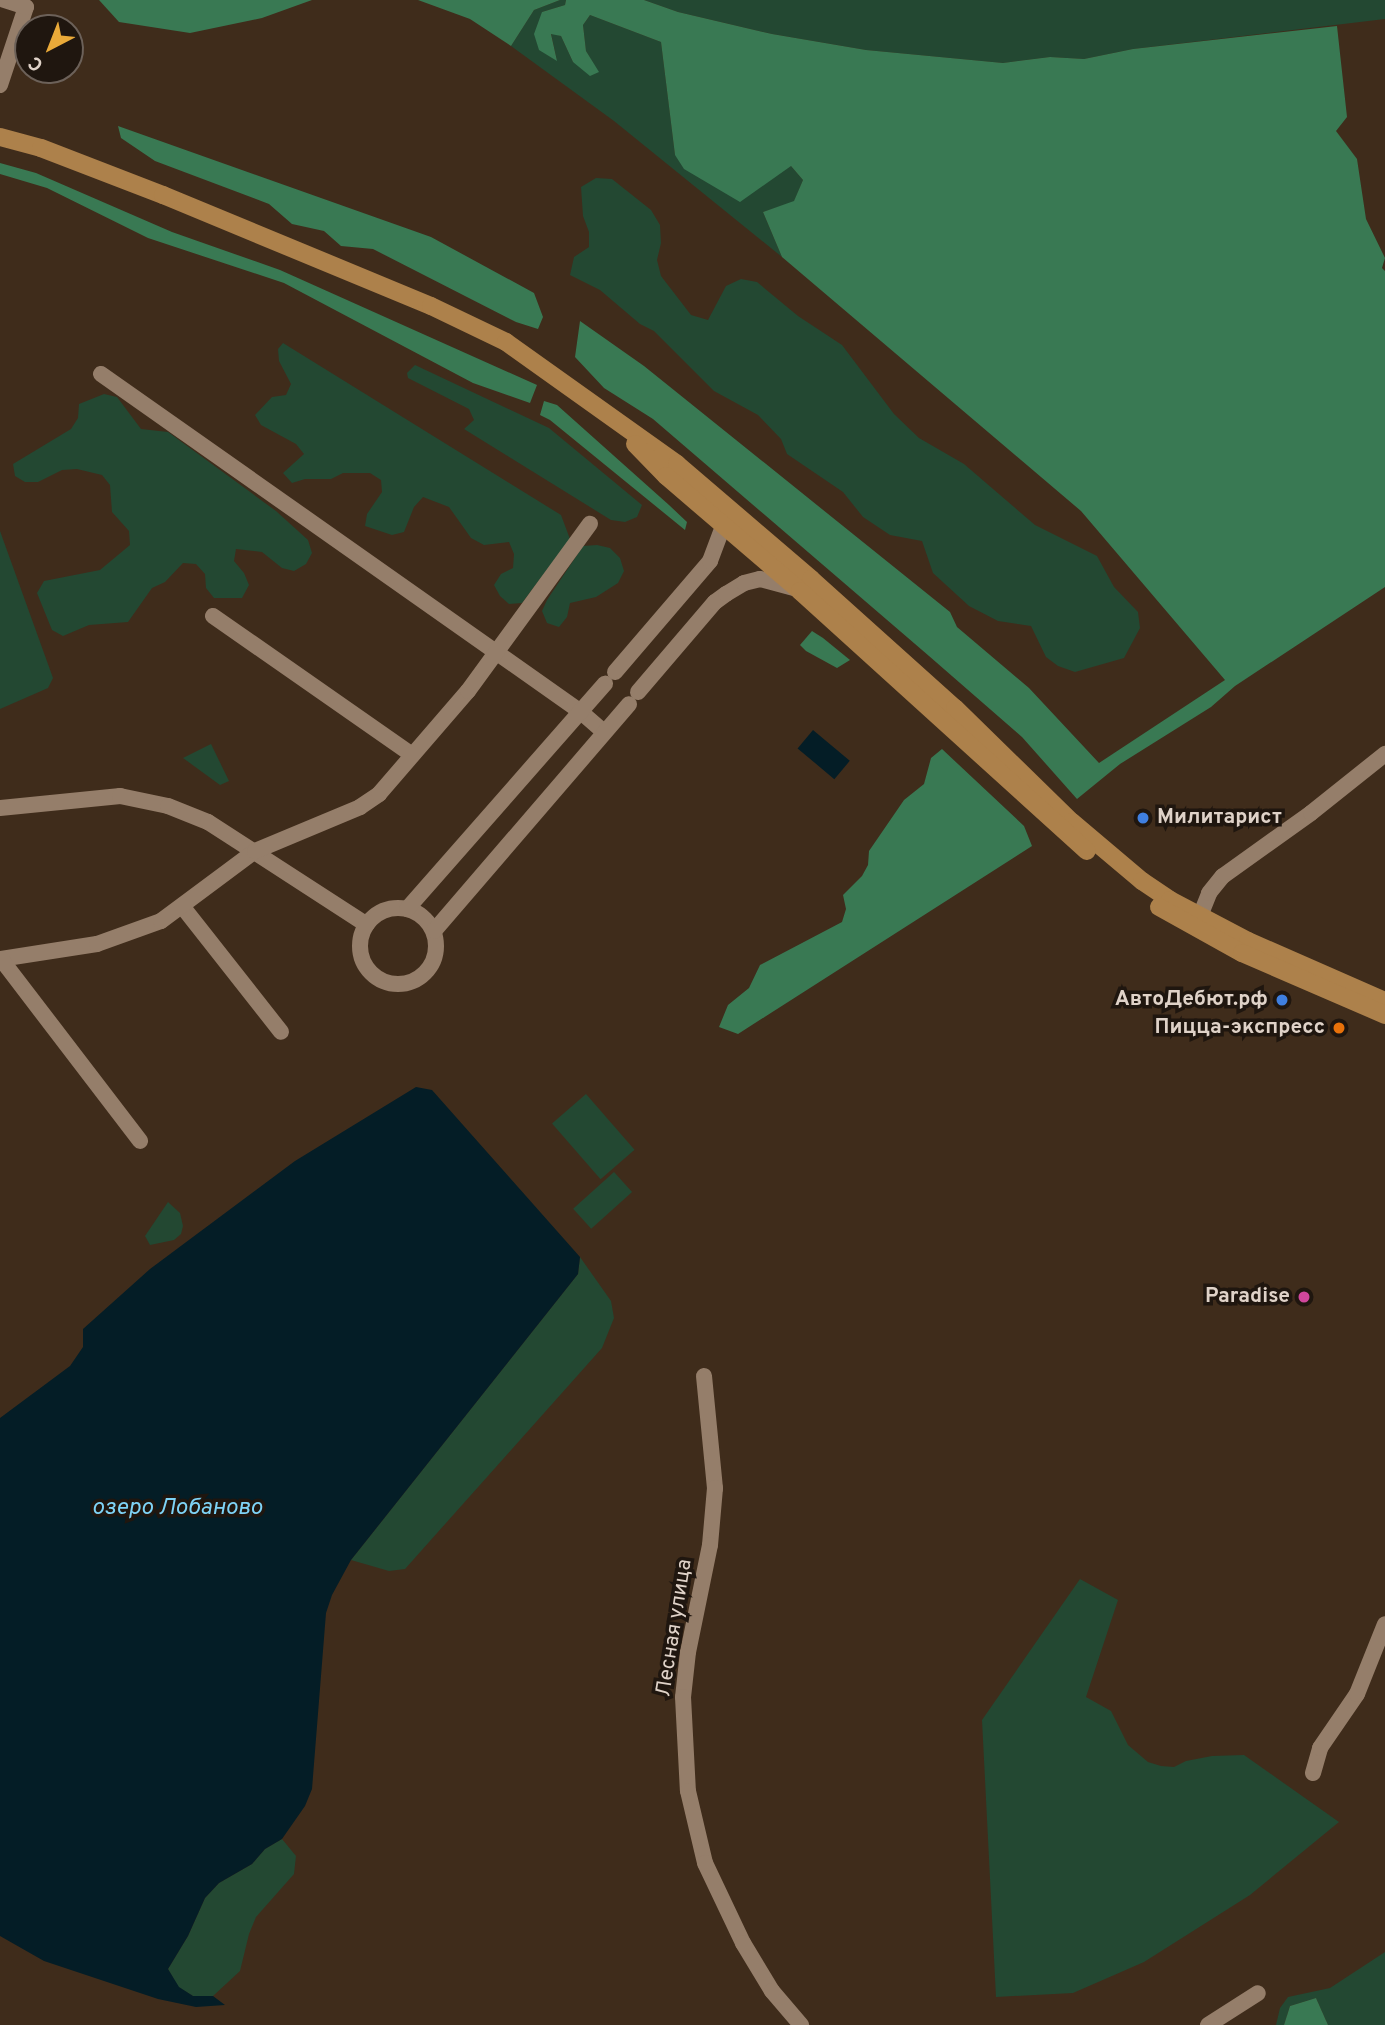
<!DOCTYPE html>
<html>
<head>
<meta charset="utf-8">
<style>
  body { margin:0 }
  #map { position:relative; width:1385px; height:2025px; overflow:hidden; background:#3f2c1b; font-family:Overpass,sans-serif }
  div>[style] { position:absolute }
  .green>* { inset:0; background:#234832; transform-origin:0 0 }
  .forest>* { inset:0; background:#397953 }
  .water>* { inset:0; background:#041d26; transform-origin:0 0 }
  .minor>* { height:16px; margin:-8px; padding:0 8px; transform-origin:8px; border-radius:8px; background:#957e6a }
  .minor>.ring { margin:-8px; padding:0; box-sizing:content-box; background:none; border:16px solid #957e6a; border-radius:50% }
  .major>* { height:18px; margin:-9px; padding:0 9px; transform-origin:9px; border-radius:9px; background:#ad814b }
  .dots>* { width:19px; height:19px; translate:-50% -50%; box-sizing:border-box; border:4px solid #1f160f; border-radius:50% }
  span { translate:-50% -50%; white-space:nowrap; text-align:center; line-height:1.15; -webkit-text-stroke:7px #1f160f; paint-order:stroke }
  .poi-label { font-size:21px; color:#dfd2c8; font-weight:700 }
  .left { translate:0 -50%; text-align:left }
  .right { translate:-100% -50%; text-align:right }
  .street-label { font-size:21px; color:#dfd2c8 }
  .water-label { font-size:23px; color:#7ed3f6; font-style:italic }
  .north { position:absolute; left:14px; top:14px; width:70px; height:70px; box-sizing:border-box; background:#1f160f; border:2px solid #6c6159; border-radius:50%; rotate:222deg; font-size:19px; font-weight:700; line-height:28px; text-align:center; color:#dfd2c8 }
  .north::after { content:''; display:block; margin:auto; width:24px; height:32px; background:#eaaa39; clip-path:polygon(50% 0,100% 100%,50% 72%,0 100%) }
</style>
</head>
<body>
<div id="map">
  <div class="green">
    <div style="clip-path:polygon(560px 0,566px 0,565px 5px,542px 12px,557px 61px,551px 33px,561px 36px,573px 62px,598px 72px,586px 51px,583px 25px,590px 15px,661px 42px,675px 155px,791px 166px,803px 180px,794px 202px,763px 212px,782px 257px,614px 121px,511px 46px,534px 10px)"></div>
    <div style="clip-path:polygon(644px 0,1385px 0,1385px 19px,1133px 49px,1084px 59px,1050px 57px,1003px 63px,866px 50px,772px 34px,678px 12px)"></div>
    <div style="clip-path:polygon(596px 178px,612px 179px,651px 210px,660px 225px,661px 243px,657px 260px,661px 276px,691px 315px,708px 320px,726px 286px,741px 279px,757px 282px,798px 316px,842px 345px,894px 414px,919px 438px,964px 464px,1035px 525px,1097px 556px,1114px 587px,1138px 612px,1140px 628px,1124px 658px,1075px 672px,1058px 666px,1046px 657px,1031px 626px,998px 621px,969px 606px,933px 573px,922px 541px,890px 535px,863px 517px,843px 492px,787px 454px,781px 439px,758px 415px,714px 391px,654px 331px,640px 324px,600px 290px,570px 275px,574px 257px,589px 247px,589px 232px,583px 216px,581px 187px)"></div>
    <div style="clip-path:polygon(283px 343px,561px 515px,570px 539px,522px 603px,509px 604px,500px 596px,494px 585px,501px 574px,513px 568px,514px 554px,509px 542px,484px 545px,471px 538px,449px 507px,423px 497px,414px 507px,404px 532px,392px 535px,365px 526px,367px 514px,382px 492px,381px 480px,370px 473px,343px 473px,331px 479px,305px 479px,292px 483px,283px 473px,304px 454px,296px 444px,261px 425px,255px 415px,272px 397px,286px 395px,291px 384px,279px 361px,278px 349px)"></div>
    <div style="clip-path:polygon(415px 365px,549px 428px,642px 505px,637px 517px,625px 522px,611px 520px,464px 429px,474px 420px,469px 409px,408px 378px,407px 373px)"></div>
    <div style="clip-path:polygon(104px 394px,117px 397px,141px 429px,168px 432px,276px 511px,308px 540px,312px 553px,306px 564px,294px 571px,282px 568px,262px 552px,236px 549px,234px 561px,244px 573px,249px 585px,242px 598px,214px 598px,206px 588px,205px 574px,196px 564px,183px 563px,165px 582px,152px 588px,128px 622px,89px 625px,63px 636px,52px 630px,37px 593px,44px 581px,100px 570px,130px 545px,129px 531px,112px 512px,110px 485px,102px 475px,77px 469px,62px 470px,38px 482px,25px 482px,15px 476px,13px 464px,71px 429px,78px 418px,79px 404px)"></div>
    <div style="clip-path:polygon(0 531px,53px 678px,48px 688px,0 709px)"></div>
    <div style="clip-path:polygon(597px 545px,610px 548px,620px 558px,624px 571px,618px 583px,596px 597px,570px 603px,567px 617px,559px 627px,547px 623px,542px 611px,547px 600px,583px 546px)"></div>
    <div style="clip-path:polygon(211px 744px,229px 781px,220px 785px,183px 758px)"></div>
    <div style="left:586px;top:1094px;width:74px;height:45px;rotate:49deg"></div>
    <div style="left:614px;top:1172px;width:27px;height:55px;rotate:48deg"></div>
    <div style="clip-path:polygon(168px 1202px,180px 1213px,183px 1226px,181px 1234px,174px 1240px,150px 1245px,145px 1236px)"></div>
    <div style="clip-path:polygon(580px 1257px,611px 1301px,614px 1318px,602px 1348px,405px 1569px,389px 1571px,351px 1560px,578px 1274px)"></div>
    <div style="clip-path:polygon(1080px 1579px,1118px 1600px,1086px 1697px,1111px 1711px,1128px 1745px,1148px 1762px,1161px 1766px,1174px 1767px,1186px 1761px,1212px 1756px,1244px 1755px,1339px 1822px,1250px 1895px,1144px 1962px,1073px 1993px,996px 1997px,982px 1720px)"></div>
    <div style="clip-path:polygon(282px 1839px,296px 1856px,294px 1874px,256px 1917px,249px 1934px,240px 1971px,213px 1996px,193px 1996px,178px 1987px,168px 1969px,188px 1936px,205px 1898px,219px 1883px,252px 1864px,265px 1849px)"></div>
    <div style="clip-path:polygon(1385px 1952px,1385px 2025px,1328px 2025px,1316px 1998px,1290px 2006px,1284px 2025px,1276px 2025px,1280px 2008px,1288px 1997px,1330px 1988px)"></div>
  </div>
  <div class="forest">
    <div style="clip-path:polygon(99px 0,312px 0,262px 18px,190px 33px,119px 22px)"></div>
    <div style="clip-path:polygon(418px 0,560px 0,534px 10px,511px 46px,470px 19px)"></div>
    <div style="clip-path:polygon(566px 0,644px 0,678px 12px,772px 34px,866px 50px,1003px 63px,1050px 57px,1084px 59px,1133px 49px,1337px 26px,1347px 117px,1336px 131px,1357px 159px,1366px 219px,1385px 258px,1382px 268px,1385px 271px,1385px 587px,1235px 686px,1211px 707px,1120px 764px,1077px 799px,1022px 737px,929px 656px,653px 419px,604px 388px,575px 357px,580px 321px,644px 366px,950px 612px,957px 627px,1029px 688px,1099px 763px,1225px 680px,1081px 511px,782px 257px,763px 212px,794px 201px,803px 180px,791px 166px,740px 202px,684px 169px,675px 155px,661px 42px,590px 15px,583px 25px,586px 51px,599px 72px,590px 76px,573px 62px,561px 36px,551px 34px,557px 61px,539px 50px,534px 34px,542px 12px,565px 5px)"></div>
    <div style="clip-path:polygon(118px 126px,431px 237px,534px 293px,543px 317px,538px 329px,516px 322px,373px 249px,341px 246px,324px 231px,292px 224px,269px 204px,155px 161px,121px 138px)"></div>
    <div style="clip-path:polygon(0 163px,36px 173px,172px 232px,280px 270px,537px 385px,530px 403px,473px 383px,284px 283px,148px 238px,47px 188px,0 174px)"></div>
    <div style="clip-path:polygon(544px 401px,557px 405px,669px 505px,687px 522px,685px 530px,550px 420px,540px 415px)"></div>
    <div style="clip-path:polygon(812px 631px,823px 638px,850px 660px,837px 668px,806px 651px,800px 645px)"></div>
    <div style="clip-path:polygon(942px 749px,1024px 826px,1032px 846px,738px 1034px,719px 1027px,728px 1005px,749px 988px,760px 965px,842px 922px,846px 909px,843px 895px,862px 876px,868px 865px,869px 851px,904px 800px,924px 784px,931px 758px)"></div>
    <div style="clip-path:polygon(1316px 1998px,1328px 2025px,1284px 2025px,1290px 2006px)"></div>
  </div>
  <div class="water">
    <div style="left:813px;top:730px;width:48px;height:24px;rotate:40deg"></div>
    <div style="clip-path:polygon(416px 1087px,432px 1090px,580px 1257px,578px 1274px,351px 1560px,332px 1595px,326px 1613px,312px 1789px,305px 1806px,282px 1839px,265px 1849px,252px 1864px,219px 1883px,205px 1898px,188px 1936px,168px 1969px,179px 1987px,193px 1996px,213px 1996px,225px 2005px,196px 2007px,158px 1999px,44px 1961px,0 1936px,0 1418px,70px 1366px,83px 1347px,83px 1329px,150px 1269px,295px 1161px)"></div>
  </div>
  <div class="minor">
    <div style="left:0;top:85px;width:82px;rotate:-71.6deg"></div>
    <div style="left:26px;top:7px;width:23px;rotate:-162deg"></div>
    <div style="left:101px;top:374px;width:587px;rotate:35.15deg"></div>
    <div style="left:581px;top:712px;width:30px;rotate:41deg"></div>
    <div style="left:213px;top:616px;width:243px;rotate:34.9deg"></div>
    <div style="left:615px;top:672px;width:146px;rotate:-49.4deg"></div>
    <div style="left:710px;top:561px;width:51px;rotate:-69.4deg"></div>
    <div style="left:638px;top:692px;width:118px;rotate:-49.5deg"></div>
    <div style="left:715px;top:602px;width:14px;rotate:-36deg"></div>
    <div style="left:726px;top:594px;width:21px;rotate:-31deg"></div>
    <div style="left:744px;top:583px;width:16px;rotate:-14deg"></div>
    <div style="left:760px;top:579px;width:34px;rotate:15deg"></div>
    <div style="left:0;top:808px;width:121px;rotate:-5.7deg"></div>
    <div style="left:120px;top:796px;width:49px;rotate:11.8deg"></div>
    <div style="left:168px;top:806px;width:43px;rotate:21.8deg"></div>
    <div style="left:208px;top:822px;width:189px;rotate:32.9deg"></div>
    <div style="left:182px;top:906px;width:160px;rotate:51.8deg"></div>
    <div class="ring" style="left:360px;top:908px;width:60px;height:60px"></div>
    <div style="left:407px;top:909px;width:300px;rotate:-48.7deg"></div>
    <div style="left:1196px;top:926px;width:35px;rotate:-68deg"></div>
    <div style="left:1209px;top:893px;width:22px;rotate:-51deg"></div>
    <div style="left:1223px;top:876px;width:108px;rotate:-35.6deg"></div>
    <div style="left:1311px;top:813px;width:95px;rotate:-38.6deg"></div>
    <div style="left:434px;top:931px;width:299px;rotate:-49.3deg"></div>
    <div style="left:0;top:959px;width:98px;rotate:-8.8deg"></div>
    <div style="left:97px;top:944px;width:68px;rotate:-19.8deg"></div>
    <div style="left:161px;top:921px;width:117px;rotate:-36.7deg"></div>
    <div style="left:255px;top:851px;width:114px;rotate:-22.7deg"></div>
    <div style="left:360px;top:807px;width:23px;rotate:-34deg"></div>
    <div style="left:379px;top:794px;width:136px;rotate:-49.2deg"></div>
    <div style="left:468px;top:691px;width:207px;rotate:-53.9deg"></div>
    <div style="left:1px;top:959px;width:229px;rotate:52.6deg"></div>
    <div style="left:704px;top:1376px;width:113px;rotate:84.4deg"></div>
    <div style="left:715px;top:1488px;width:57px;rotate:95deg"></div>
    <div style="left:710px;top:1545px;width:109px;rotate:101.6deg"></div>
    <div style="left:688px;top:1652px;width:45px;rotate:96.3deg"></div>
    <div style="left:683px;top:1697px;width:94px;rotate:87deg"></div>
    <div style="left:688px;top:1791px;width:74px;rotate:76.7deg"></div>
    <div style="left:705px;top:1863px;width:89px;rotate:64.6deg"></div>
    <div style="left:743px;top:1943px;width:56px;rotate:58.9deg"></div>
    <div style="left:772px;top:1991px;width:45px;rotate:49.5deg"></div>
    <div style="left:1313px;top:1773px;width:26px;rotate:-74deg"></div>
    <div style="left:1320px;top:1748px;width:65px;rotate:-55.6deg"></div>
    <div style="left:1357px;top:1694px;width:75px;rotate:-68.2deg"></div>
    <div style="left:1208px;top:2025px;width:59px;rotate:-32.6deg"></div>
  </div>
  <div class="major">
    <div style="left:0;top:137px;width:42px;rotate:15deg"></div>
    <div style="left:41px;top:148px;width:131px;rotate:21.1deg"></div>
    <div style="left:163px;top:195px;width:290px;rotate:22.5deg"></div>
    <div style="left:431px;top:306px;width:83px;rotate:25.6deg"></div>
    <div style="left:506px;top:342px;width:210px;rotate:35.5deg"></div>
    <div style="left:677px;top:464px;width:177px;rotate:40.6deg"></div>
    <div style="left:811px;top:579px;width:193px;rotate:41.9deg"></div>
    <div style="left:955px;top:708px;width:163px;rotate:44.3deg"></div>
    <div style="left:1072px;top:822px;width:92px;rotate:40.1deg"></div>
    <div style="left:1142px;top:881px;width:34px;rotate:34deg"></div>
    <div style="left:1170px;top:900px;width:88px;rotate:27.7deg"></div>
    <div style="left:1248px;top:941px;width:150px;rotate:23.7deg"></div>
    <div style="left:635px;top:444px;width:45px;rotate:45.9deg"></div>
    <div style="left:666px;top:476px;width:177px;rotate:40.6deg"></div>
    <div style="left:800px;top:591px;width:387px;rotate:42.2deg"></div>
    <div style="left:1159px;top:907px;width:95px;rotate:29deg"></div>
    <div style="left:1242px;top:953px;width:156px;rotate:23.4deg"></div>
  </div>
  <div class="dots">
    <div style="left:1143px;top:818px;background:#3f7fe0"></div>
    <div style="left:1282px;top:1000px;background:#3f7fe0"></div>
    <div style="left:1339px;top:1028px;background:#e8710a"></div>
    <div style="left:1304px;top:1297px;background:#d1479c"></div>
  </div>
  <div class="poi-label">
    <span class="left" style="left:1157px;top:818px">Милитарист</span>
    <span class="right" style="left:1268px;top:1000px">АвтоДебют.рф</span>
    <span class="right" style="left:1325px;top:1028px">Пицца-экспресс</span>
    <span class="right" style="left:1290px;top:1297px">Paradise</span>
  </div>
  <div class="street-label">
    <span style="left:675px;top:1628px;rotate:-81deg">Лесная улица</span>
  </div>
  <div class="water-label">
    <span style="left:177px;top:1509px">озеро Лобаново</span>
  </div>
  <div class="north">С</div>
</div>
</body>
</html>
